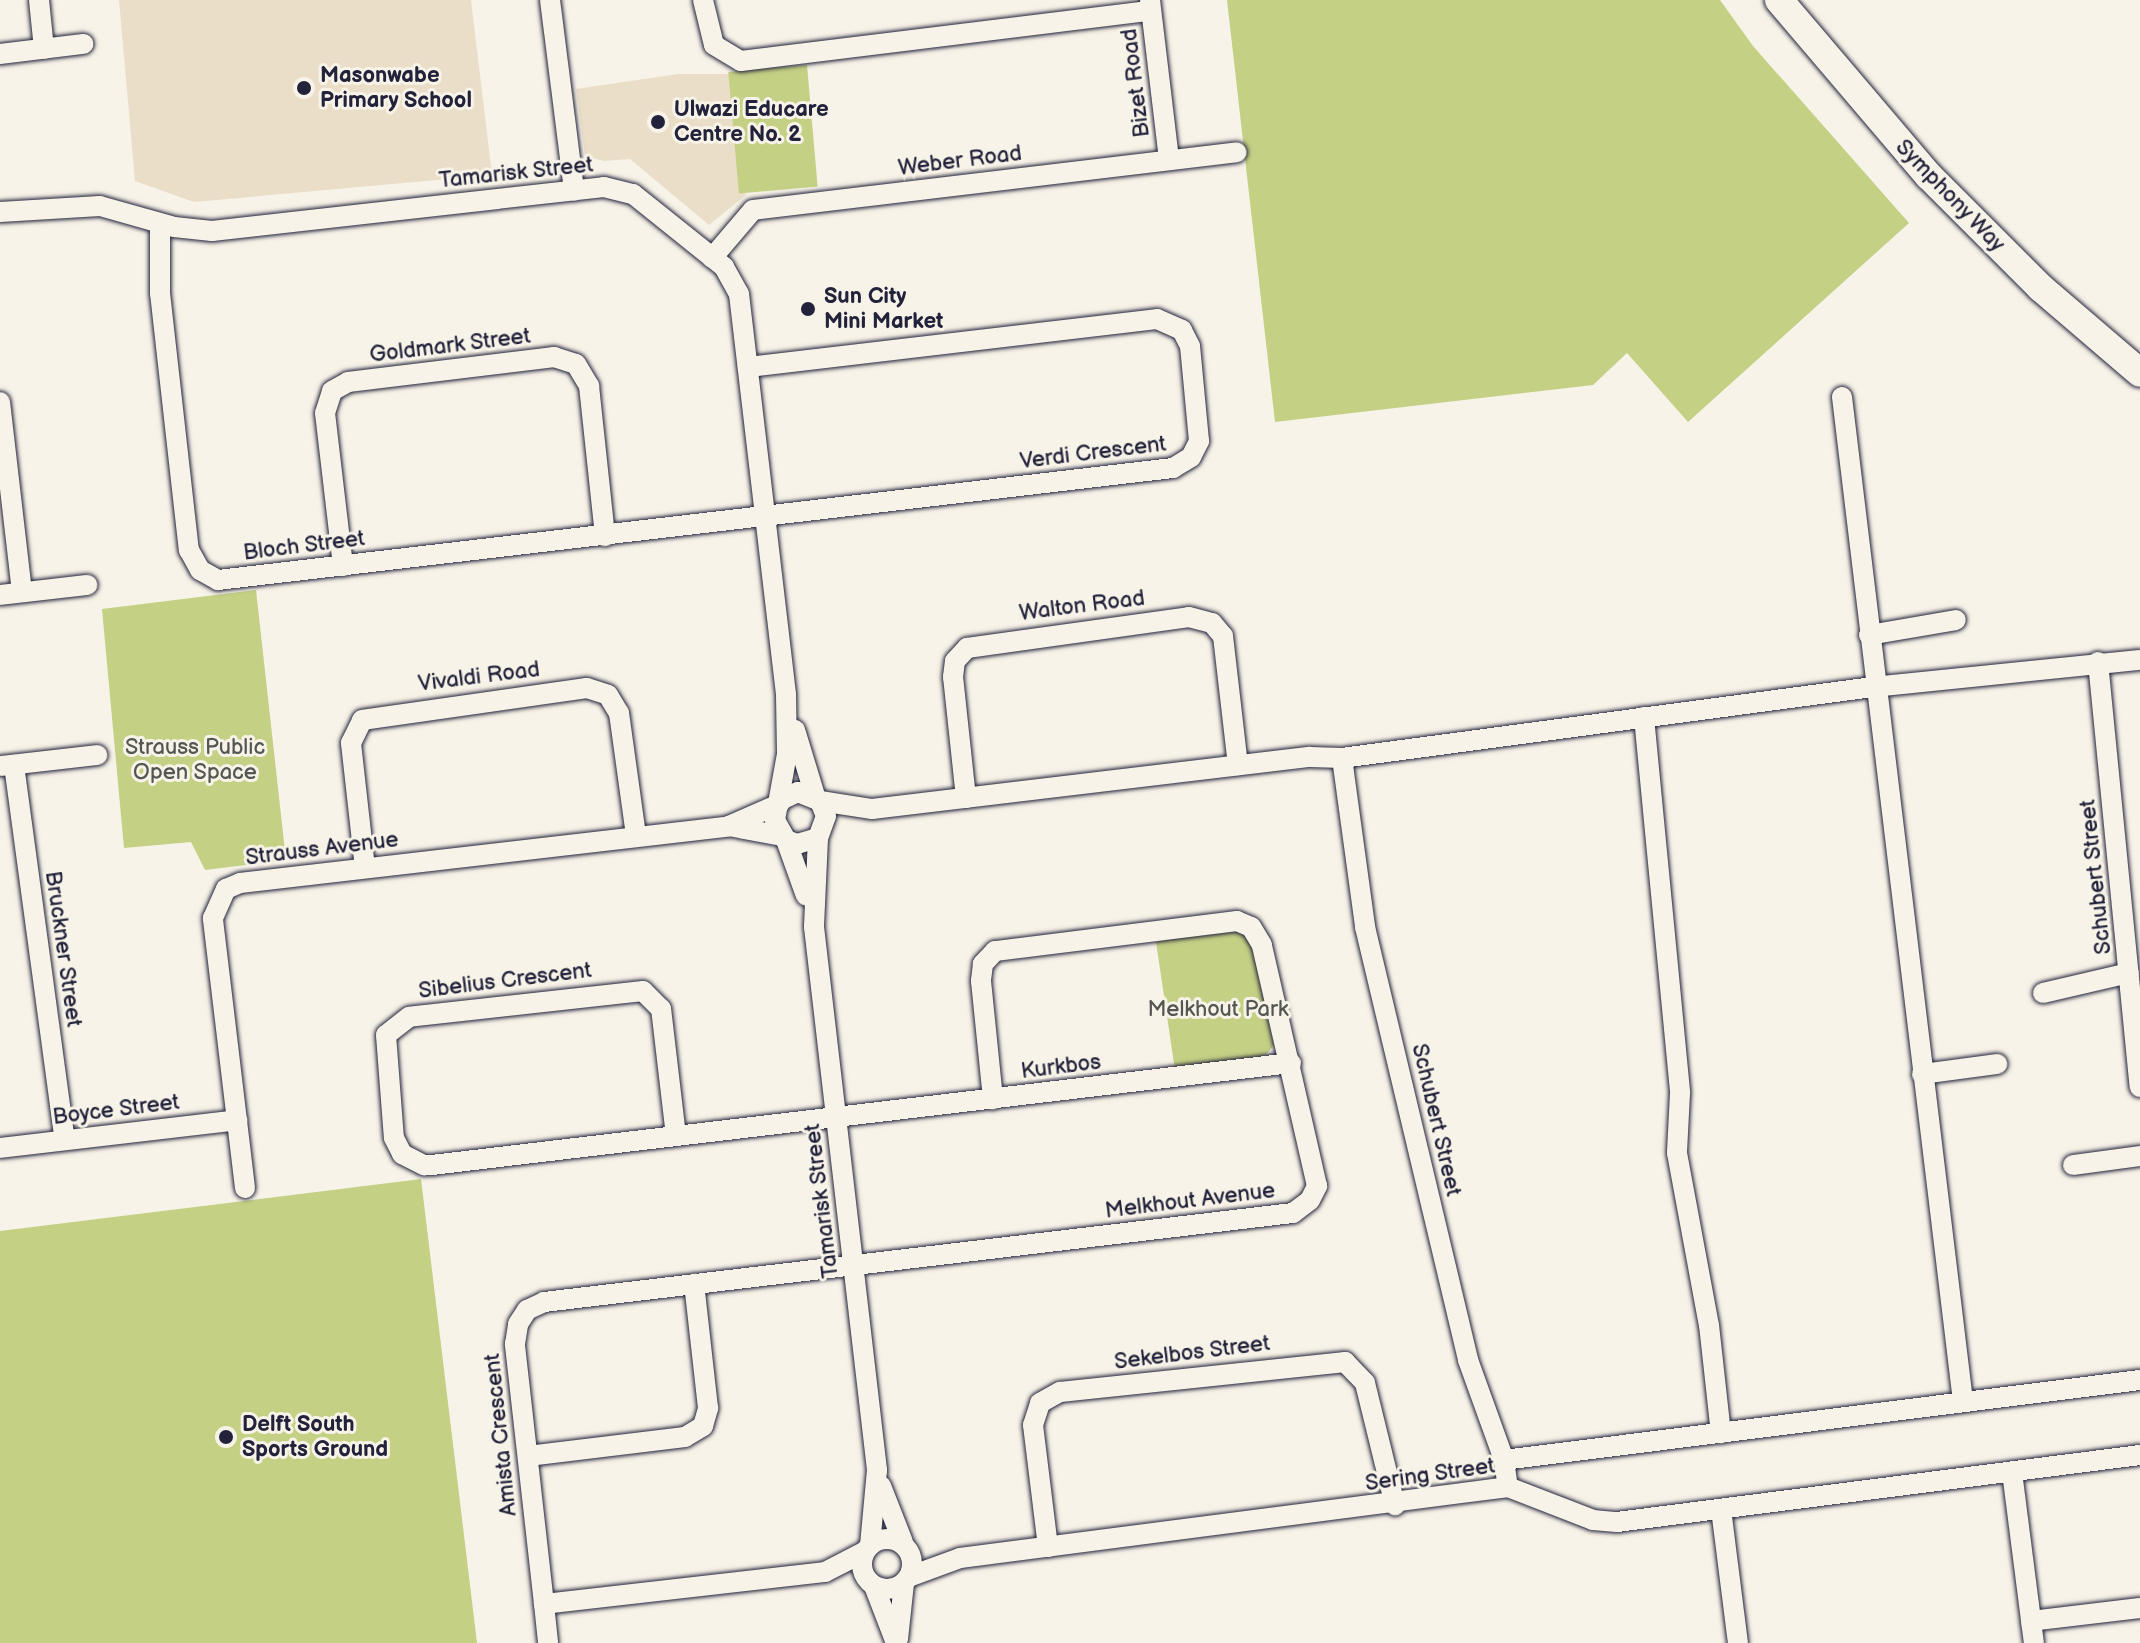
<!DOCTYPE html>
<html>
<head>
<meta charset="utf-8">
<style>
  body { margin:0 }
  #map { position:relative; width:2140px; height:1643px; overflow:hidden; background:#f7f3e8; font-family:"Balsamiq Sans",sans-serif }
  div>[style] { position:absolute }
  .built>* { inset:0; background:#eadec8 }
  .green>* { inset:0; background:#c4d084; transform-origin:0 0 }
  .roads { filter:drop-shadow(0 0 2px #22223b) drop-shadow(0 0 2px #22223b) }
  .minor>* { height:20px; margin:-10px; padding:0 10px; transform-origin:10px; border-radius:10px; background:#f7f3e8 }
  .minor>.ring { margin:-10px; padding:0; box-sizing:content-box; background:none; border:20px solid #f7f3e8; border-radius:50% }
  .secondary>* { height:28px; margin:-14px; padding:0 14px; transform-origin:14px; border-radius:14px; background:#f7f3e8 }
  .dots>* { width:22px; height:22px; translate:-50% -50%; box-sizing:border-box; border:4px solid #f7f3e8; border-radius:50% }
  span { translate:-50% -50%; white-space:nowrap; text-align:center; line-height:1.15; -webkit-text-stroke:6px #f7f3e8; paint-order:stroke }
  .poi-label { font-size:22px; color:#22223b; font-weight:700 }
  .left { translate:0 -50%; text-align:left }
  .street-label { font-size:22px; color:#22223b }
  .park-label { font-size:22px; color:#535651 }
</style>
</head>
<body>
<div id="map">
  <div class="built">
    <div style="clip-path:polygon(119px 0,471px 0,492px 175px,194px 202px,135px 181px)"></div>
    <div style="clip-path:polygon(678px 74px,729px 74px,746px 195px,709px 225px,630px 159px,604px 161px,585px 156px,576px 89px)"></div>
  </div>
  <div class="green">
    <div style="clip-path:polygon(1227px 0,1720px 0,1753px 46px,1909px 223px,1688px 422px,1627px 353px,1593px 385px,1275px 422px)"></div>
    <div style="left:807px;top:65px;width:122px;height:79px;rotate:85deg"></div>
    <div style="clip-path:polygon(256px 590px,286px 860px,205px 870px,191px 842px,124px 848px,102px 609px)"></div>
    <div style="clip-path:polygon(1228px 927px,1251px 937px,1274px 1045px,1264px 1057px,1175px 1070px,1156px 942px)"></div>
    <div style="clip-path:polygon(421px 1179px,477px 1643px,0 1643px,0 1231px)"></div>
  </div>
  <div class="roads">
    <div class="minor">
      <div style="left:39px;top:0;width:49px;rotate:84.2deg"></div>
      <div style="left:550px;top:0;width:192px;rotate:82.8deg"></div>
      <div style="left:703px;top:0;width:46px;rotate:76.3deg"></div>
      <div style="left:714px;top:45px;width:31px;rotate:31deg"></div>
      <div style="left:741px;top:61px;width:413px;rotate:-7deg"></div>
      <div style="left:1150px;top:0;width:161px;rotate:83.2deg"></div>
      <div style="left:0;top:54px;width:84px;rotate:-6.9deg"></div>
      <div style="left:0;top:212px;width:100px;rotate:-3.4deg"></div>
      <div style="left:100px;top:206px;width:77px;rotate:15.8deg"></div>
      <div style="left:174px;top:227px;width:38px;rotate:6deg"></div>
      <div style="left:212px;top:231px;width:394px;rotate:-6.4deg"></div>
      <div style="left:604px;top:187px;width:30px;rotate:14deg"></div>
      <div style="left:633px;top:194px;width:117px;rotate:38.7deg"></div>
      <div style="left:724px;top:267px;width:31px;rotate:61deg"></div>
      <div style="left:739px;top:294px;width:404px;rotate:83.3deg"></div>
      <div style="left:786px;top:695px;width:59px;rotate:89deg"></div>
      <div style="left:787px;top:754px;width:67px;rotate:100.3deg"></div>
      <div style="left:775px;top:820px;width:23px;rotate:61deg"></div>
      <div style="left:786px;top:840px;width:12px;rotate:20deg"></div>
      <div style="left:797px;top:844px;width:22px;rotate:-16deg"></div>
      <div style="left:818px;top:838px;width:23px;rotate:-70deg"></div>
      <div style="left:826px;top:816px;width:16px;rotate:-112deg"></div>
      <div style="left:820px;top:801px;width:24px;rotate:-158deg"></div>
      <div style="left:798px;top:792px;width:17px;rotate:155deg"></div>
      <div style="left:160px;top:224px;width:69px;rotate:90deg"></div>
      <div style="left:160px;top:293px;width:259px;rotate:83.6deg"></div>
      <div style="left:189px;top:550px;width:23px;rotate:61deg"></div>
      <div style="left:200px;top:570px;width:21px;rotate:29deg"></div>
      <div style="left:218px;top:580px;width:962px;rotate:-6.69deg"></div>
      <div style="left:1173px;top:468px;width:21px;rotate:-31deg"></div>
      <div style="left:1191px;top:457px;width:18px;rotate:-63deg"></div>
      <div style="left:1199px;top:441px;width:95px;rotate:-95.4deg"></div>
      <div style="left:1190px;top:346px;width:18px;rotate:-117deg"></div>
      <div style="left:1182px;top:330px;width:27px;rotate:-156deg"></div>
      <div style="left:1157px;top:319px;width:412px;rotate:173.3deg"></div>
      <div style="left:712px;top:258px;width:63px;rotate:-49.5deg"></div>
      <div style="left:753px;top:210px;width:487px;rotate:-6.8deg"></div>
      <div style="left:1842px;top:397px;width:1012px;rotate:83.13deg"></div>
      <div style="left:0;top:402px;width:191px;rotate:83.4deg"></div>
      <div style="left:343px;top:566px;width:154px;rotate:-96.7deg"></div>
      <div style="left:325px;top:413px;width:23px;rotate:-72deg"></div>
      <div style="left:332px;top:391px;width:18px;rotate:-29deg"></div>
      <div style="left:348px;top:382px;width:208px;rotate:-6.9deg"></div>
      <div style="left:554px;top:357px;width:23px;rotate:18deg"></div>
      <div style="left:576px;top:364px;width:26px;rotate:59deg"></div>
      <div style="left:589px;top:386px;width:151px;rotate:83.9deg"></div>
      <div style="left:0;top:595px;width:88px;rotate:-6.6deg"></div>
      <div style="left:1869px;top:635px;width:88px;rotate:-9.8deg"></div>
      <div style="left:2098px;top:662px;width:427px;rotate:84.4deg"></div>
      <div style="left:1644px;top:717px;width:378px;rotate:84.5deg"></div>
      <div style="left:1680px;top:1093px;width:60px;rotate:92.9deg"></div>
      <div style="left:1677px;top:1153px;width:175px;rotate:79.5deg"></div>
      <div style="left:1709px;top:1325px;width:109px;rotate:83.7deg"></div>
      <div style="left:795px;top:730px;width:69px;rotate:73.1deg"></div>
      <div style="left:1342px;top:758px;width:171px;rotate:82.2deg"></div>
      <div style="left:1365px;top:927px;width:445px;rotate:76.6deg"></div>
      <div style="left:1468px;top:1360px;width:106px;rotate:70.2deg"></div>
      <div style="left:1504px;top:1460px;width:27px;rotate:82deg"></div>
      <div style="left:14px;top:765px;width:378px;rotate:82.3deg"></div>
      <div style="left:1px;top:766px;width:97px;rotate:-6.5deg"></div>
      <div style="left:966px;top:798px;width:122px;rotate:-96.1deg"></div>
      <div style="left:953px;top:677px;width:16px;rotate:-83deg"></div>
      <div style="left:955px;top:661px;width:18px;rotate:-47deg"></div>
      <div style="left:967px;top:648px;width:224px;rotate:-7.9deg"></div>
      <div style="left:1189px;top:617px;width:24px;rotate:15deg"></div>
      <div style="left:1212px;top:623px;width:17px;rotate:50deg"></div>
      <div style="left:1223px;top:636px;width:130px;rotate:83.4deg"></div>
      <div style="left:820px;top:801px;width:53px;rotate:8.7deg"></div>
      <div style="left:872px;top:809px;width:441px;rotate:-6.8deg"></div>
      <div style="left:1310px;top:757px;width:32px;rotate:2deg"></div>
      <div style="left:1342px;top:758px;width:536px;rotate:-7.62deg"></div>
      <div style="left:1873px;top:687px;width:268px;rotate:-5.8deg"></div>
      <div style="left:729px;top:826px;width:55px;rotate:-23.7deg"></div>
      <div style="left:818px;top:838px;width:89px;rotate:92.6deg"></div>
      <div style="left:814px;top:927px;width:547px;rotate:83.38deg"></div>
      <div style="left:877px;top:1470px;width:75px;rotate:95.3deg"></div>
      <div style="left:786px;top:840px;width:59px;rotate:70.3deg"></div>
      <div style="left:365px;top:868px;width:126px;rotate:-96.4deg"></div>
      <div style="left:351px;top:743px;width:25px;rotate:-64deg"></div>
      <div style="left:362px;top:720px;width:227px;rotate:-8.1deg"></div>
      <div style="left:587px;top:688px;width:22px;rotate:18deg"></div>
      <div style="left:608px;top:695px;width:21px;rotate:59deg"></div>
      <div style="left:619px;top:713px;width:124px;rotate:82.1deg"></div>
      <div style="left:2043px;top:993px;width:88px;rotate:-13.1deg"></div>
      <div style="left:1922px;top:1074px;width:76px;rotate:-7.6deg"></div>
      <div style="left:676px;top:1136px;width:128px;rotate:-96.7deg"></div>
      <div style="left:661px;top:1009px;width:25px;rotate:-135deg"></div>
      <div style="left:643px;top:991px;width:235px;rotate:173.7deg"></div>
      <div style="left:409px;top:1017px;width:29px;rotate:142deg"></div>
      <div style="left:386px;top:1035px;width:103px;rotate:85.6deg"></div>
      <div style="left:394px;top:1138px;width:18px;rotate:63deg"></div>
      <div style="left:402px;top:1154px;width:25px;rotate:27deg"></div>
      <div style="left:424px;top:1165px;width:8px"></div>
      <div style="left:432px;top:1165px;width:865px;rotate:-6.77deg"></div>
      <div style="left:0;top:1148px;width:239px;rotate:-6.7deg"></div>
      <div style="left:2073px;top:1165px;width:68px;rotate:-7.7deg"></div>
      <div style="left:245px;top:1188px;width:272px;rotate:-96.8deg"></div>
      <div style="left:213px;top:918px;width:32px;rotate:-66deg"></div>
      <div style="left:226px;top:889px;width:15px;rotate:-23deg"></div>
      <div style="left:240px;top:883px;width:492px;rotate:-6.6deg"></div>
      <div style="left:729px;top:826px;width:54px;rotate:10.7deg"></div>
      <div style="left:528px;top:1456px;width:158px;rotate:-6.9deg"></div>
      <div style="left:685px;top:1437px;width:21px;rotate:-31deg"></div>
      <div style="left:703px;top:1426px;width:19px;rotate:-74deg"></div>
      <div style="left:708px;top:1408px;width:125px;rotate:-96.4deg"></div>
      <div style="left:1504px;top:1460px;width:641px;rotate:-7.17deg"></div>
      <div style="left:2012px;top:1472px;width:172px;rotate:82.7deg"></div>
      <div style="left:881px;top:1486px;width:60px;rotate:68.6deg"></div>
      <div style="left:1721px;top:1509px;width:135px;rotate:82.8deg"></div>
      <div class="ring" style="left:862px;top:1539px;width:30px;height:30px"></div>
      <div style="left:1048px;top:1547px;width:123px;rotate:-97deg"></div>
      <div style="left:1033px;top:1425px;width:23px;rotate:-72deg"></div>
      <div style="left:1040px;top:1403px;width:23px;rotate:-29deg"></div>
      <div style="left:1060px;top:1392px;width:287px;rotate:-6deg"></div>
      <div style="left:1345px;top:1362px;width:29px;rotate:46deg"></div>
      <div style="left:1365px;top:1383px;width:126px;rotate:76.2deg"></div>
      <div style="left:864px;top:1552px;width:44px;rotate:152.9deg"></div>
      <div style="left:825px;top:1572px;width:283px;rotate:173.5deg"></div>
      <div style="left:544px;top:1604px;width:262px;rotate:-96.4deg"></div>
      <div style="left:515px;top:1344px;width:20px;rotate:-81deg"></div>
      <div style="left:518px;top:1324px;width:17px;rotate:-57deg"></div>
      <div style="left:527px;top:1310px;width:19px;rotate:-25deg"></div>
      <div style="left:544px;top:1302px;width:754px;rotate:-6.78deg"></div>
      <div style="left:1293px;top:1213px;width:21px;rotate:-37deg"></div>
      <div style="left:1310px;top:1200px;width:16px;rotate:-63deg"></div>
      <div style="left:1317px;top:1186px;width:247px;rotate:-102.9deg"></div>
      <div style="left:1262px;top:945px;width:21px;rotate:-121deg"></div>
      <div style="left:1251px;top:927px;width:15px;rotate:-157deg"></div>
      <div style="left:1237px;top:921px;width:244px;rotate:172.9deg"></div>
      <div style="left:995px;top:951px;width:18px;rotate:133deg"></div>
      <div style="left:983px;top:964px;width:17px;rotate:97deg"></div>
      <div style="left:981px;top:981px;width:119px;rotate:84.2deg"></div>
      <div style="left:911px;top:1576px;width:52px;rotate:-20.2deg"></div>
      <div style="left:960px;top:1558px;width:553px;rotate:-7.38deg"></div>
      <div style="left:1508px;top:1487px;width:91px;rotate:21.2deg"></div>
      <div style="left:1593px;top:1520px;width:24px;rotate:5deg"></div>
      <div style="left:1617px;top:1522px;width:527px;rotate:-7.3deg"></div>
      <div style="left:874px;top:1586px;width:61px;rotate:68.9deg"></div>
      <div style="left:544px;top:1604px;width:39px;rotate:84deg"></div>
      <div style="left:2031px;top:1621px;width:110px;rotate:-6.8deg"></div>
      <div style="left:898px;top:1639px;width:56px;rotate:-83.9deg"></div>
    </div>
    <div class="secondary">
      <div style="left:1779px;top:0;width:231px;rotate:49.6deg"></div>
      <div style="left:1929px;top:176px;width:158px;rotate:45deg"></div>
      <div style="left:2041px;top:288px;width:130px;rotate:40.6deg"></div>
    </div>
  </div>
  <div class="dots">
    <div style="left:304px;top:88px;background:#22223b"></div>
    <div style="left:658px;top:122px;background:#22223b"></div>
    <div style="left:808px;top:309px;background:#22223b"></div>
    <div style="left:226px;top:1437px;background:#22223b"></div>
  </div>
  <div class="poi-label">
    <span class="left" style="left:320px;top:88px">Masonwabe<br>Primary School</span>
    <span class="left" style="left:674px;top:122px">Ulwazi Educare<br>Centre No. 2</span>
    <span class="left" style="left:824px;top:309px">Sun City<br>Mini Market</span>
    <span class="left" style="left:242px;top:1437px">Delft South<br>Sports Ground</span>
  </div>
  <div class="street-label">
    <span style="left:1136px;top:83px;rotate:-97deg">Bizet Road</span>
    <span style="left:960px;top:161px;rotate:-7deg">Weber Road</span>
    <span style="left:516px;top:173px;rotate:-6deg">Tamarisk Street</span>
    <span style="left:1950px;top:196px;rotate:46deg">Symphony Way</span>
    <span style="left:450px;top:346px;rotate:-7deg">Goldmark Street</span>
    <span style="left:1093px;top:453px;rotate:-7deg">Verdi Crescent</span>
    <span style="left:304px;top:546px;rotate:-7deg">Bloch Street</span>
    <span style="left:1082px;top:606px;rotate:-7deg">Walton Road</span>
    <span style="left:479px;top:677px;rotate:-7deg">Vivaldi Road</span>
    <span style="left:322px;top:849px;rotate:-7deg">Strauss Avenue</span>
    <span style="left:2096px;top:877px;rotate:-96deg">Schubert Street</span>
    <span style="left:63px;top:949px;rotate:82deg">Bruckner Street</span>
    <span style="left:505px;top:981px;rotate:-7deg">Sibelius Crescent</span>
    <span style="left:1061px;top:1067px;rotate:-7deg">Kurkbos</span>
    <span style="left:116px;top:1110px;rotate:-7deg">Boyce Street</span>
    <span style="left:1436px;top:1120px;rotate:77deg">Schubert Street</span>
    <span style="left:822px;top:1201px;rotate:-97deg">Tamarisk Street</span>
    <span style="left:1190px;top:1201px;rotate:-7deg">Melkhout Avenue</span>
    <span style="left:1192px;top:1353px;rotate:-7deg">Sekelbos Street</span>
    <span style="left:501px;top:1435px;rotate:-96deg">Amista Crescent</span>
    <span style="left:1430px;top:1475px;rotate:-8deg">Sering Street</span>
  </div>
  <div class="park-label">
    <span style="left:195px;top:760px">Strauss Public<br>Open Space</span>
    <span style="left:1218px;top:1010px">Melkhout Park</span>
  </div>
</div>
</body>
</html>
